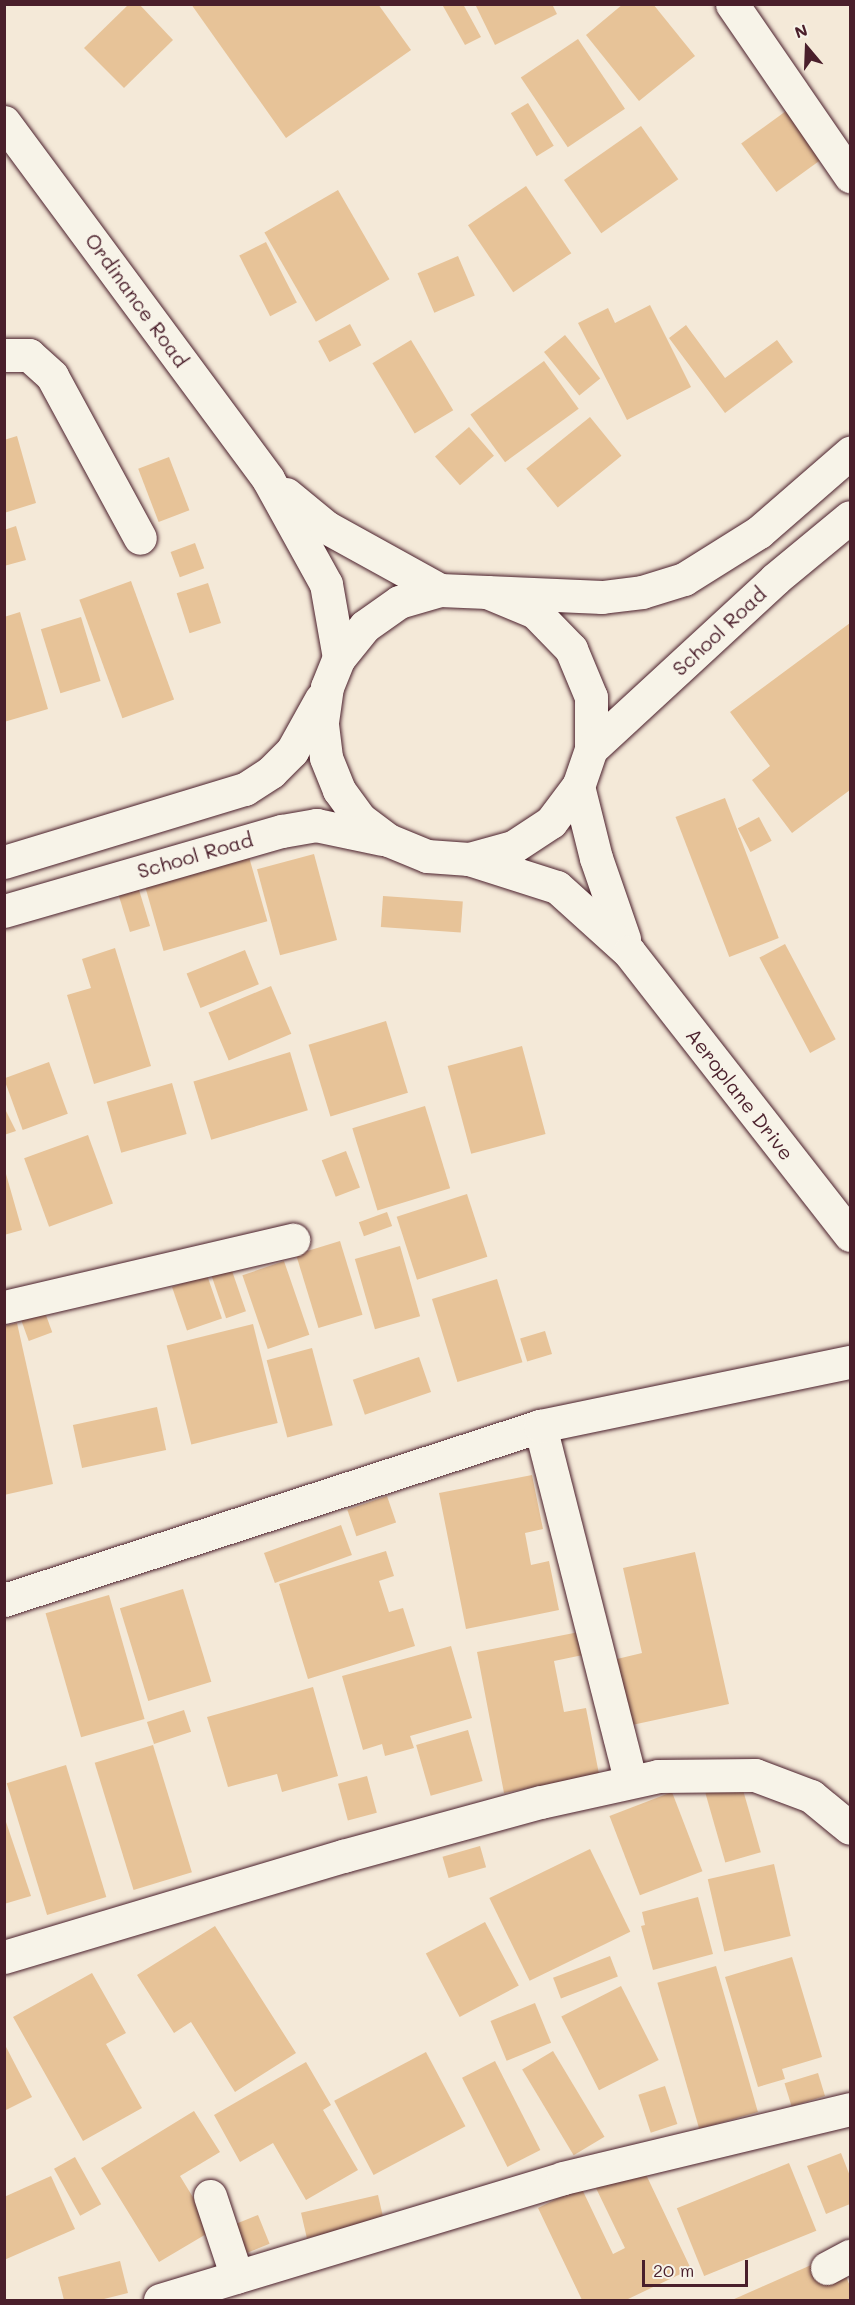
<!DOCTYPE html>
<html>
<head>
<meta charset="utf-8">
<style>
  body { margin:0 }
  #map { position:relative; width:855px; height:2305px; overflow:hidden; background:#f4e9d8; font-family:Mali,sans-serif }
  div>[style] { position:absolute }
  .building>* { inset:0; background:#e7c398; transform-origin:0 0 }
  .roads { filter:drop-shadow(0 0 2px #4a1f2b) drop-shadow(0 0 2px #4a1f2b) }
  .minor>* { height:33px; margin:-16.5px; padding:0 16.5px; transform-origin:16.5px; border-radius:16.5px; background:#f7f3e8 }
  .major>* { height:33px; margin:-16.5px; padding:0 16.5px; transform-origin:16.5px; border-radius:16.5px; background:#f7f3e8 }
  span { translate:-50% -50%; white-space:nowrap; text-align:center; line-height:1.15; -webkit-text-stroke:4.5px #f7f3e8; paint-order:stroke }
  .street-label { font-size:20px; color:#4a1f2b }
  .frame { position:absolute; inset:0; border:6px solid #4a1f2b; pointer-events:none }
  .north { position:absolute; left:777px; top:18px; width:60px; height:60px; -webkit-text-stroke:4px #f7f3e8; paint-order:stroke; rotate:341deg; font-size:16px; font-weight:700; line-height:24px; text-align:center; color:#4a1f2b }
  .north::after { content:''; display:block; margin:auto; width:21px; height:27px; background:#4a1f2b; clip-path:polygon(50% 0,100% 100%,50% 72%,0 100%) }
  .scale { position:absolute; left:642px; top:2260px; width:106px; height:27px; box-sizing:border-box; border:3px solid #4a1f2b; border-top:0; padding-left:8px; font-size:18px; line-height:21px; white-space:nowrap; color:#4a1f2b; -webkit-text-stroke:4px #f7f3e8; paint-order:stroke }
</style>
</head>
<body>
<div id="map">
  <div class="building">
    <div style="clip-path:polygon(129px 4px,139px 4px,173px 40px,124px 88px,84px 48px)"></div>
    <div style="clip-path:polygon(191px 4px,378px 4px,411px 50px,286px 138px)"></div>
    <div style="clip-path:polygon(463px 4px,481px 37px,465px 45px,443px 6px)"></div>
    <div style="clip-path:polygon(475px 4px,552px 4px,557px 14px,495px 45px)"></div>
    <div style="clip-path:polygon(623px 4px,653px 4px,695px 56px,639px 101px,586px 35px)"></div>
    <div style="left:578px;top:39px;width:84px;height:69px;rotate:56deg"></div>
    <div style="left:528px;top:103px;width:50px;height:20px;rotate:59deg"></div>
    <div style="left:797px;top:103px;width:60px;height:69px;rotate:54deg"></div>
    <div style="left:641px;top:126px;width:65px;height:94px;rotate:55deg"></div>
    <div style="left:526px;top:186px;width:81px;height:70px;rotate:56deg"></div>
    <div style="left:338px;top:190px;width:103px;height:85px;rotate:60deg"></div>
    <div style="left:266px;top:242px;width:68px;height:30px;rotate:63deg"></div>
    <div style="left:458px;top:256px;width:43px;height:44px;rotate:67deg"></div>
    <div style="clip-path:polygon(650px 305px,691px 387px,627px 420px,578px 323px,608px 308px,615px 323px)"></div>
    <div style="left:350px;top:324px;width:24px;height:36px;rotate:62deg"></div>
    <div style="clip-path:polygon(686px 325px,725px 378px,777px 340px,793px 362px,725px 413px,669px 338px)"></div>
    <div style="left:565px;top:335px;width:56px;height:27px;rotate:51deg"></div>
    <div style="left:411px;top:340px;width:82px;height:45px;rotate:59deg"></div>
    <div style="left:544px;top:361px;width:59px;height:91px;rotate:54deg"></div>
    <div style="left:590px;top:417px;width:50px;height:82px;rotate:51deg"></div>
    <div style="left:469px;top:427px;width:38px;height:45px;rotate:49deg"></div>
    <div style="clip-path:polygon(17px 436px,36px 503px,4px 513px,4px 440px)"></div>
    <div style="left:169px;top:457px;width:57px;height:33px;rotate:69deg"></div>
    <div style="clip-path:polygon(16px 526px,26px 560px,4px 566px,4px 530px)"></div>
    <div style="left:195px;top:543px;width:27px;height:26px;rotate:70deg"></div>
    <div style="left:131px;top:581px;width:126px;height:55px;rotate:70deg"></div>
    <div style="left:208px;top:583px;width:42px;height:33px;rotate:72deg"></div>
    <div style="clip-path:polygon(20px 612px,48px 709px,4px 722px,4px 617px)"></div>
    <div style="left:81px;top:617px;width:67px;height:42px;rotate:73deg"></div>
    <div style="clip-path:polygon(850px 623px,850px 790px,792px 833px,752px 780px,770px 766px,730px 712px)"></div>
    <div style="left:725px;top:798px;width:150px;height:53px;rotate:69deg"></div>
    <div style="left:759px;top:817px;width:27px;height:24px;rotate:62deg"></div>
    <div style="left:247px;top:850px;width:74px;height:108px;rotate:74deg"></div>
    <div style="left:314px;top:854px;width:89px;height:59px;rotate:75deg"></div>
    <div style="left:136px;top:880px;width:48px;height:21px;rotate:73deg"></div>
    <div style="left:383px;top:896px;width:80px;height:31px;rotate:4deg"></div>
    <div style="left:785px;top:944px;width:108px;height:29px;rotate:62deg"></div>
    <div style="clip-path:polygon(115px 948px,151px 1066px,94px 1084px,67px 995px,91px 988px,82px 959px)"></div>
    <div style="left:245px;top:950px;width:37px;height:63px;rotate:68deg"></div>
    <div style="left:271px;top:986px;width:52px;height:68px;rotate:67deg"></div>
    <div style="left:386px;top:1021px;width:75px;height:81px;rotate:73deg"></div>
    <div style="left:522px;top:1046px;width:91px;height:77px;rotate:75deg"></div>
    <div style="left:290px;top:1052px;width:61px;height:101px;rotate:73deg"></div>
    <div style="left:49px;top:1062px;width:55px;height:48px;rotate:70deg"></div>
    <div style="left:172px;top:1083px;width:53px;height:68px;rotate:74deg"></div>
    <div style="left:425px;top:1106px;width:86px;height:76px;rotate:73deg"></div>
    <div style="clip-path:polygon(4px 1107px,16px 1131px,4px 1135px)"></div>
    <div style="left:88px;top:1135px;width:73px;height:68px;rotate:70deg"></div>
    <div style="left:346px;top:1151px;width:39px;height:26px;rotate:69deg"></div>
    <div style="clip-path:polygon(4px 1167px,22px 1230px,4px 1235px)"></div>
    <div style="left:467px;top:1194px;width:66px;height:74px;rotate:72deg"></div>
    <div style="left:387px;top:1212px;width:15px;height:30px;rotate:70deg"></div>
    <div style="left:340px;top:1241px;width:77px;height:46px;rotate:73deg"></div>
    <div style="left:400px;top:1246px;width:73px;height:47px;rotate:74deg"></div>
    <div style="left:284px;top:1261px;width:78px;height:44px;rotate:71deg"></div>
    <div style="left:230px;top:1265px;width:49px;height:21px;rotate:71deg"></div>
    <div style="left:207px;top:1275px;width:46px;height:37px;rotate:71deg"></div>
    <div style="left:497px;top:1279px;width:87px;height:68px;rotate:73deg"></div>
    <div style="left:43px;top:1307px;width:27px;height:25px;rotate:70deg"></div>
    <div style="clip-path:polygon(17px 1323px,53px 1484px,4px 1495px,4px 1326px)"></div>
    <div style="left:253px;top:1324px;width:102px;height:89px;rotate:76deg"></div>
    <div style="left:545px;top:1331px;width:24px;height:26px;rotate:73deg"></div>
    <div style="left:312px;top:1348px;width:80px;height:47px;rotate:75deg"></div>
    <div style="left:419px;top:1357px;width:37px;height:70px;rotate:71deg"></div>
    <div style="left:157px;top:1407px;width:44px;height:86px;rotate:78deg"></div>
    <div style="clip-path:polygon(532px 1475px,543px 1529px,525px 1533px,531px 1565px,549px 1561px,559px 1610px,466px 1629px,439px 1493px)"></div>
    <div style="left:387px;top:1496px;width:28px;height:42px;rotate:71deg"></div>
    <div style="left:341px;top:1525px;width:32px;height:82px;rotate:70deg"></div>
    <div style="clip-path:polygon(386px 1551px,394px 1576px,379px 1581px,389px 1612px,403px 1608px,415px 1646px,308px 1679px,279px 1584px)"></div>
    <div style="clip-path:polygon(695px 1552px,729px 1704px,632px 1725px,617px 1659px,642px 1653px,623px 1568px)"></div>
    <div style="left:183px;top:1589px;width:97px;height:66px;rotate:73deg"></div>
    <div style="left:109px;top:1595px;width:129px;height:66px;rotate:74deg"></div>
    <div style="clip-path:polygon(579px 1632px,583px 1655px,554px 1661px,564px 1712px,586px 1708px,599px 1774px,504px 1793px,477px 1652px)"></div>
    <div style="clip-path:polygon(451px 1646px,472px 1718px,410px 1736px,414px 1748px,385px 1756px,382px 1744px,363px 1750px,342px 1676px)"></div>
    <div style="clip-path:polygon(313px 1687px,338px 1776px,282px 1792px,277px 1774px,228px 1787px,207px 1717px)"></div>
    <div style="left:184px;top:1710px;width:23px;height:39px;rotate:72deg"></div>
    <div style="left:468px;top:1730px;width:53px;height:54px;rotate:74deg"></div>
    <div style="left:153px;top:1745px;width:133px;height:61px;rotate:73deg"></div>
    <div style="left:66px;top:1765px;width:138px;height:62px;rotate:73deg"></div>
    <div style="left:367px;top:1776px;width:38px;height:30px;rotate:75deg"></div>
    <div style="left:741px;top:1783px;width:72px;height:37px;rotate:74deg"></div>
    <div style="left:672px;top:1792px;width:85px;height:67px;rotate:69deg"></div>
    <div style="clip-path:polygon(4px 1816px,31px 1896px,4px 1904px)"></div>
    <div style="left:480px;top:1846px;width:22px;height:39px;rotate:74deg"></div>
    <div style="left:590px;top:1849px;width:92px;height:112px;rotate:64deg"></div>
    <div style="left:774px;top:1864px;width:74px;height:68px;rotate:77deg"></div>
    <div style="clip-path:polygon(698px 1897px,713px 1954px,653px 1970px,641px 1926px,645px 1925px,642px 1912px)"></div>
    <div style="left:485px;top:1922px;width:72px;height:67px;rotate:62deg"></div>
    <div style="clip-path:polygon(215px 1926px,296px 2053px,235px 2092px,191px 2022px,174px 2033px,137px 1975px)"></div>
    <div style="left:610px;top:1956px;width:22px;height:61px;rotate:69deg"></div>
    <div style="clip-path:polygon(792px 1957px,822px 2057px,782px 2069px,785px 2079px,758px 2087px,725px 1977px)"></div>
    <div style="left:716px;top:1966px;width:152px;height:61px;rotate:74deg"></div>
    <div style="clip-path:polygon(92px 1973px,126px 2033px,106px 2044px,142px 2108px,83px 2141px,13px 2017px)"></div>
    <div style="left:621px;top:1986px;width:83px;height:67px;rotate:63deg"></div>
    <div style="left:535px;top:2003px;width:43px;height:48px;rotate:68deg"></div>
    <div style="clip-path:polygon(4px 2043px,32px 2097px,4px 2111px)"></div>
    <div style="left:553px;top:2051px;width:100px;height:36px;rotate:59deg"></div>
    <div style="left:426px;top:2052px;width:84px;height:104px;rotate:62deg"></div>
    <div style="left:495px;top:2061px;width:100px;height:37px;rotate:63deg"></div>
    <div style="clip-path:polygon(306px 2062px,331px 2105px,323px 2110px,358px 2170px,306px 2200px,273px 2143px,240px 2162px,214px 2115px)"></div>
    <div style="left:818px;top:2073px;width:24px;height:35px;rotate:73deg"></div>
    <div style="left:665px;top:2086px;width:40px;height:28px;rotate:72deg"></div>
    <div style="clip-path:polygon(194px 2111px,220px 2152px,180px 2176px,213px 2230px,159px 2262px,101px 2168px)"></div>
    <div style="clip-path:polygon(841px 2153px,850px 2176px,850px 2204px,826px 2214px,807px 2166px)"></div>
    <div style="left:75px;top:2157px;width:54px;height:24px;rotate:61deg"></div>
    <div style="clip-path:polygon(640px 2162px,691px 2269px,626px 2300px,582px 2300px,538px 2208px,581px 2187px,613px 2254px,625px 2248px,594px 2184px)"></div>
    <div style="left:789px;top:2163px;width:73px;height:121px;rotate:68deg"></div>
    <div style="clip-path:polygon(51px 2176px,75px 2229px,4px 2260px,4px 2197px)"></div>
    <div style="left:378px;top:2195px;width:26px;height:79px;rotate:77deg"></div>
    <div style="left:258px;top:2215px;width:31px;height:35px;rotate:68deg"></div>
    <div style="clip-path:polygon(836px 2254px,850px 2286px,850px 2300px,732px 2300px)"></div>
    <div style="clip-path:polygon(120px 2261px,128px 2293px,100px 2300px,64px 2300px,58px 2277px)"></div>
  </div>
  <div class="roads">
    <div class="minor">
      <div style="left:732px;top:4px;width:209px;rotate:55.5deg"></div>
      <div style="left:4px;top:122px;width:444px;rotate:53.5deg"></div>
      <div style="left:268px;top:479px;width:120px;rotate:61.1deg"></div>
      <div style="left:326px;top:584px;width:75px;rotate:80deg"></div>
      <div style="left:4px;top:355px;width:25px"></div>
      <div style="left:29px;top:355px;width:31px;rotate:42deg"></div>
      <div style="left:52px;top:376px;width:184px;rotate:61.5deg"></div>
      <div style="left:286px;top:494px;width:52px;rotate:39.5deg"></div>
      <div style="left:326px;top:527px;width:130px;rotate:28.9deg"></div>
      <div style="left:578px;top:786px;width:74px;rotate:76deg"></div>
      <div style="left:596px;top:858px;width:86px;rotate:70.9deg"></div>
      <div style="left:469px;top:859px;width:92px;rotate:17.7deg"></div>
      <div style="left:557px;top:887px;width:97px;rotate:42.1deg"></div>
      <div style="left:629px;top:952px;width:359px;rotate:52deg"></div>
      <div style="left:4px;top:1307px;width:297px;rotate:-13.1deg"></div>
      <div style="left:540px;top:1426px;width:356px;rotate:75.7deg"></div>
      <div style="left:4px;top:1600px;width:564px;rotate:-17.98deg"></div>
      <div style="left:540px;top:1426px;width:317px;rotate:-11.7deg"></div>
      <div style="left:4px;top:1957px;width:354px;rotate:-16.6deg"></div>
      <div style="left:343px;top:1856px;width:205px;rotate:-15.3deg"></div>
      <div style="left:541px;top:1802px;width:120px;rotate:-12.5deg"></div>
      <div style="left:658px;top:1776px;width:97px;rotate:-0.6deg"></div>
      <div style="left:755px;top:1775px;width:60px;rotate:20.6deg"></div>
      <div style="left:811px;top:1796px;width:50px;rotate:39.4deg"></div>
      <div style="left:210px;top:2196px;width:85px;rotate:71.6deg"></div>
      <div style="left:827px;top:2268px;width:26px;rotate:-28deg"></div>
      <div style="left:160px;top:2300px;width:421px;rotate:-16.8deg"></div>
      <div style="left:563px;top:2178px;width:295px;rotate:-13.5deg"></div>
    </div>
    <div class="major">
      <div style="left:487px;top:592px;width:52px;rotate:22.6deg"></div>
      <div style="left:535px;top:612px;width:52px;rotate:45.8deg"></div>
      <div style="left:571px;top:649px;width:52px;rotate:67.4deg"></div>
      <div style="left:591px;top:697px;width:52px;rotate:90deg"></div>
      <div style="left:591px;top:749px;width:39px;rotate:109deg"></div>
      <div style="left:578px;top:786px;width:45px;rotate:126.9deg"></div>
      <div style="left:551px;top:822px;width:45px;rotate:146.7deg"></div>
      <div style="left:513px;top:847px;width:46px;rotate:164.7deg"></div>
      <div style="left:469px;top:859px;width:42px;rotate:-175.9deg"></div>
      <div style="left:427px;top:856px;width:42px;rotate:-157.7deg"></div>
      <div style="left:388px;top:840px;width:35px;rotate:-143deg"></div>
      <div style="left:360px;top:819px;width:36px;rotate:-126deg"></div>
      <div style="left:339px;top:790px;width:35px;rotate:-112deg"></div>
      <div style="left:326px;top:757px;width:35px;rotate:-97deg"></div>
      <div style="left:322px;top:722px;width:35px;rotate:-82deg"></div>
      <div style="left:327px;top:687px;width:31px;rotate:-68deg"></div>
      <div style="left:339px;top:658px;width:41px;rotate:-50.9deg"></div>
      <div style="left:365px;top:626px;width:42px;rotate:-35.2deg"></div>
      <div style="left:399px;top:602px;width:43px;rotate:-16.3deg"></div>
      <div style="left:440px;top:590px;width:47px;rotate:2.4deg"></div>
      <div style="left:487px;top:592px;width:115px;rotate:2.5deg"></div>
      <div style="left:602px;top:597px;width:40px;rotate:-7.1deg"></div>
      <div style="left:642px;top:592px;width:44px;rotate:-17.2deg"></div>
      <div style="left:684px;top:579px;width:89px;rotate:-32.1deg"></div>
      <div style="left:759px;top:532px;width:121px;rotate:-41deg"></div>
      <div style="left:591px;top:749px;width:251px;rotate:-42.7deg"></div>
      <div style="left:775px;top:579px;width:97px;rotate:-39.6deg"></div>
      <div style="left:4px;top:862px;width:252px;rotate:-16.9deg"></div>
      <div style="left:245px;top:789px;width:31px;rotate:-33deg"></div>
      <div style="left:271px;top:772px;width:30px;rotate:-45deg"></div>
      <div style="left:292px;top:751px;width:60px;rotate:-60.9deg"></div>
      <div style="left:4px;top:911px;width:289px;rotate:-16.1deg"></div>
      <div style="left:282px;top:831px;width:35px;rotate:-10deg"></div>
      <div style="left:316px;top:825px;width:67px;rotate:12deg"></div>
    </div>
  </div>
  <div class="street-label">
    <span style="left:137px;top:300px;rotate:54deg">Ordinance Road</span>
    <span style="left:719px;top:631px;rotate:-43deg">School Road</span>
    <span style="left:195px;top:855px;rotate:-16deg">School Road</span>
    <span style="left:740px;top:1094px;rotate:52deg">Aeroplane Drive</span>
  </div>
  <div class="frame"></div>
  <div class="north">N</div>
  <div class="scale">20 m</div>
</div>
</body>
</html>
